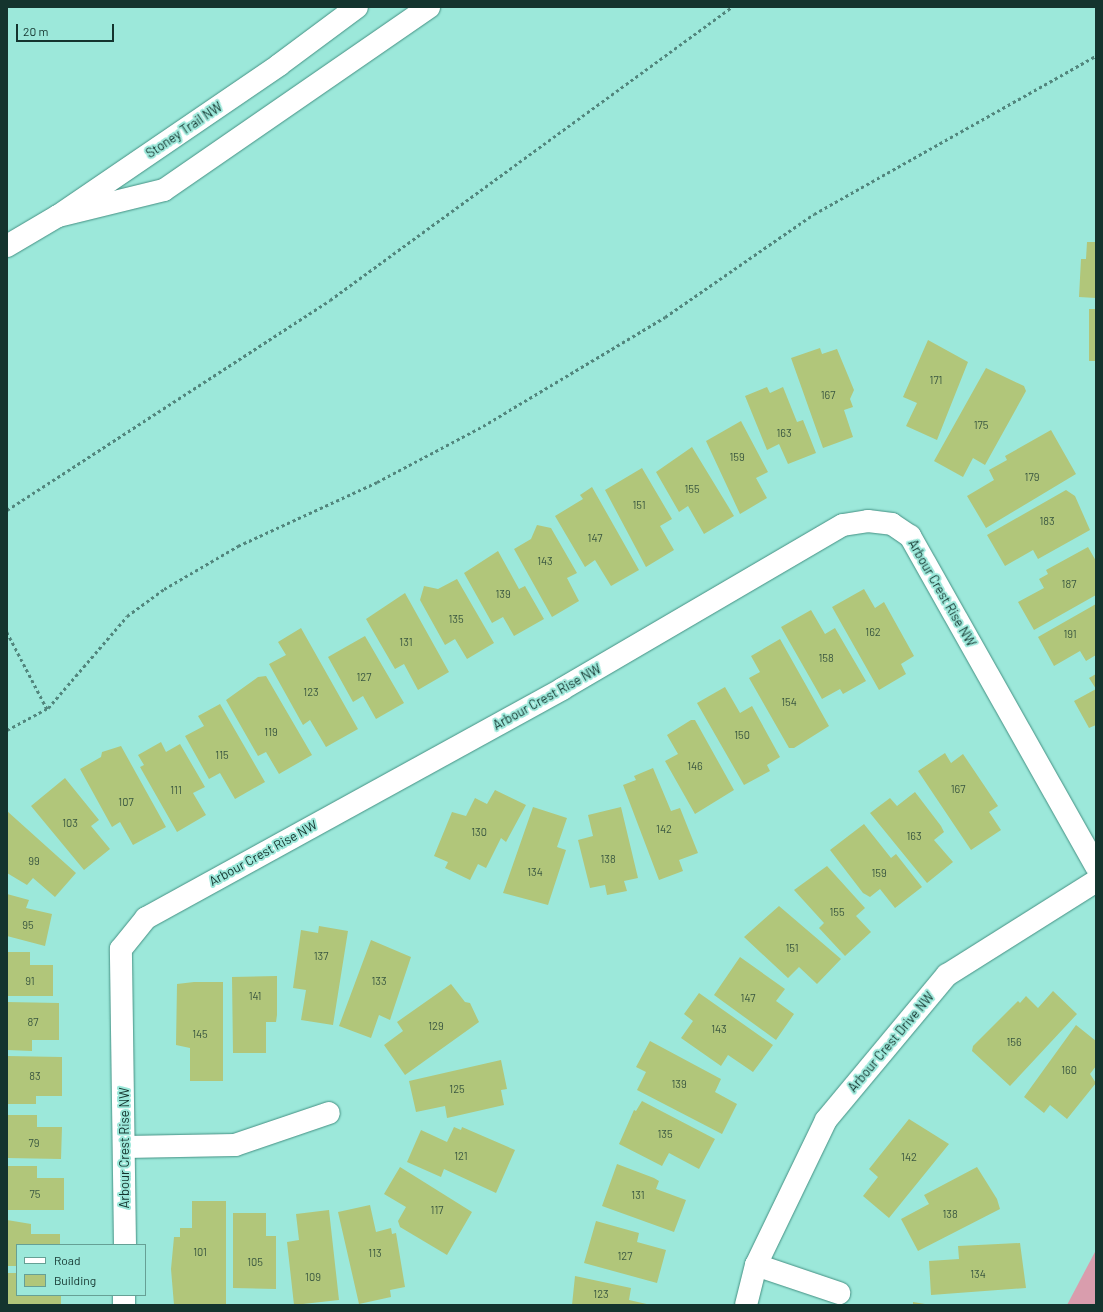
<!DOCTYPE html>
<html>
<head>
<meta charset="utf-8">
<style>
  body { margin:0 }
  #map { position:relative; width:1103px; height:1312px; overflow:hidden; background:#9ce8da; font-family:Barlow,sans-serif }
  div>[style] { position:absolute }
  .green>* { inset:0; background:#d99dad }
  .building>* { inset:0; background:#b1c67a; transform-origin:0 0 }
  .path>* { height:2.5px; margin-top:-1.25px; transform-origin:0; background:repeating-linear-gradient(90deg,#52867d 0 3px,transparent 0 6px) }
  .roads { filter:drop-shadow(0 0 1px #449083) drop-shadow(0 0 1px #449083) }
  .minor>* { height:22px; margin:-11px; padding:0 11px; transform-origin:11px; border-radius:11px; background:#fff }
  .motorway>* { height:22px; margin:-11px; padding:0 11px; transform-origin:11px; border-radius:11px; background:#fff }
  span { translate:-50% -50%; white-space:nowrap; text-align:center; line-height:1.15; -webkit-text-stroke:4px #9ce8da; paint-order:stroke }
  .number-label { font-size:11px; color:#3b5841 }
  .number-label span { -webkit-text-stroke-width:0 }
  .street-label { font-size:13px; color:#14342e }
  .frame { position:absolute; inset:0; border:8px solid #14342e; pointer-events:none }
  .legend { position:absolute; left:16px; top:1244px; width:130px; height:52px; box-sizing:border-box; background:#9ce8da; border:1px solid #66a095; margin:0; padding:5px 7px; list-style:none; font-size:12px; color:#14342e }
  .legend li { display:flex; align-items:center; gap:8px; height:20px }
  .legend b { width:20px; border:1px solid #66a095 }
  .scale { position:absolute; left:16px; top:24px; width:98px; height:18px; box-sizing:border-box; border:2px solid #14342e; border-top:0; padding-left:5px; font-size:12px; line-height:14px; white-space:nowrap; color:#14342e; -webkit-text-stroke:3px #9ce8da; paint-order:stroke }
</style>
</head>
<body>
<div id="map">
  <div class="green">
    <div style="clip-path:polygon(1096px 1250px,1096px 1305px,1067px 1305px)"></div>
  </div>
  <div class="building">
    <div style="clip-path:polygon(1087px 242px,1096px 242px,1096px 298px,1079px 297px,1081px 259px,1086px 259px)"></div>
    <div style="left:1089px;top:309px;width:7px;height:52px"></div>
    <div style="clip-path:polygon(928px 340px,968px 362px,937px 440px,906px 426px,917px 403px,903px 397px)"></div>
    <div style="clip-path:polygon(820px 348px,822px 354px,837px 349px,854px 390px,850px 399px,853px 407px,844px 410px,853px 437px,823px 448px,791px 358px)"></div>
    <div style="clip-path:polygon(986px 368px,1024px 386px,1026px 391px,985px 465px,973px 458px,963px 477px,934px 461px)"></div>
    <div style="clip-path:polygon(767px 387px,770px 393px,783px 387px,797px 422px,803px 420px,816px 453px,788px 464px,779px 444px,767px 450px,745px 396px)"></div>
    <div style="clip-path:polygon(741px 421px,768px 472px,756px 478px,767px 498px,740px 514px,706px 441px)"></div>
    <div style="clip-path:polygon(1051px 430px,1076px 474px,986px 528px,967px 496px,994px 480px,989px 470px,1007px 460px,1005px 456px)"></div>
    <div style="clip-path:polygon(692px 447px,734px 516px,704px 534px,688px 506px,679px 512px,656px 472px)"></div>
    <div style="clip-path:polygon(642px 468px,672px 519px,660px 526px,674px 550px,646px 567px,605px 490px)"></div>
    <div style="clip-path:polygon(592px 487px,639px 570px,611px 586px,595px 560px,585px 567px,555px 516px,583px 499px,580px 495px)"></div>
    <div style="clip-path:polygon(1066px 490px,1075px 496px,1090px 530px,1038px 559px,1033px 550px,1005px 566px,987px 535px)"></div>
    <div style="clip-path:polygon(537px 525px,551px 528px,577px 573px,567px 578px,579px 601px,552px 617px,514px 549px,531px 539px)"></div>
    <div style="clip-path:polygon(1088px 547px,1096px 561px,1096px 595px,1034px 630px,1018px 602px,1044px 588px,1039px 579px,1048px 574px,1046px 570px)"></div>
    <div style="clip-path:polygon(498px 551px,519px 589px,525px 586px,544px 619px,514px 636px,503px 617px,492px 623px,464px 573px)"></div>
    <div style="clip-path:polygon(457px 579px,494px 643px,467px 659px,455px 639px,445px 645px,420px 600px,424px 586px,438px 589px)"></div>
    <div style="clip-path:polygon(864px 589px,875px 608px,884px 602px,914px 656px,901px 664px,906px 674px,879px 690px,832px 607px)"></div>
    <div style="clip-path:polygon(405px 593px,449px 672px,418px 690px,404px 664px,395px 669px,366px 619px)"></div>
    <div style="clip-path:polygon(1096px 604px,1096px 655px,1086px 661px,1080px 651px,1054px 666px,1038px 637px)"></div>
    <div style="clip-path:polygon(811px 610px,825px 634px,835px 628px,866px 681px,843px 694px,840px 689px,822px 699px,781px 627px)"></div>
    <div style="clip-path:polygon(301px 628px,358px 729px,326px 747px,310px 720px,303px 725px,269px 664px,286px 655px,278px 642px)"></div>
    <div style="clip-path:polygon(365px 636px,404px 703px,376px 719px,363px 696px,353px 702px,328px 657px)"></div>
    <div style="clip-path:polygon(780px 639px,829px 726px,794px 748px,789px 748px,749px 678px,760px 672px,751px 656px)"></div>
    <div style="clip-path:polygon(1096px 674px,1096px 725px,1089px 728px,1074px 701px,1096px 689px,1089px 678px)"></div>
    <div style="clip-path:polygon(266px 676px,312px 755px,279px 774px,266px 752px,258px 756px,226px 700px,258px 677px)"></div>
    <div style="clip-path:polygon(725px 687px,740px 713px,752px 706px,780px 757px,767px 765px,770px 771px,744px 785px,697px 703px)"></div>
    <div style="clip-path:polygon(220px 704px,265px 782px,235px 799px,220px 773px,209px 779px,185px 736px,204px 726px,198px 716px)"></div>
    <div style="clip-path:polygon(691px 720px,695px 720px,734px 790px,695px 814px,665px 761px,678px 754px,667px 735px)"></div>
    <div style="clip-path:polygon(161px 742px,166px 752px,180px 744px,205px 787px,193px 793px,206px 815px,177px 832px,140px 767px,144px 765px,138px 755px)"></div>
    <div style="clip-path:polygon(121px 746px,166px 827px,133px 845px,120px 822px,112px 827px,80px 769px,101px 757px,102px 752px)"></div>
    <div style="clip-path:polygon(945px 753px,951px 763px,963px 754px,998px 806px,989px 812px,1001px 830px,971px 850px,918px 771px)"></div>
    <div style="clip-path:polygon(653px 768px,671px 811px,680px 808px,698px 853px,679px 860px,683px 871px,659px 880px,623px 785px,636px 780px,634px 776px)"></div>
    <div style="clip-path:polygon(65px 778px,99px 820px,91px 826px,110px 849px,84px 870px,31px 806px)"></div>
    <div style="clip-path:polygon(495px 790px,526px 805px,506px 842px,501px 838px,486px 868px,478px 864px,470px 880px,445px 868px,448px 862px,434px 856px,452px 812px,466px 816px,475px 798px,487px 804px)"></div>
    <div style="clip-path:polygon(915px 792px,941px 826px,944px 832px,934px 840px,953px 862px,927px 883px,870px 813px,890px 798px,897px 806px)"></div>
    <div style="clip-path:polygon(533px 807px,567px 818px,557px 847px,566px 850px,548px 905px,503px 893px)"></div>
    <div style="clip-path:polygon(621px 807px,638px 878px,624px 881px,627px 891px,607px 895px,605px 885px,590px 888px,578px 840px,593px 836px,588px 815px)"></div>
    <div style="clip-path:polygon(7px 811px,76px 873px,55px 897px,33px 878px,27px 885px,7px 873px)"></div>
    <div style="clip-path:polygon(864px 824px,891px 858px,896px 854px,922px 887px,895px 908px,880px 889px,870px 897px,863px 893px,830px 850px)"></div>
    <div style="clip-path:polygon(827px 866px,865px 908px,856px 916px,871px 932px,845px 956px,819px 928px,824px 923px,794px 890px)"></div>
    <div style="clip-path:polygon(7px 894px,29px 900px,26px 908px,52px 914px,45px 946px,7px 936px)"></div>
    <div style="clip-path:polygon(779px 906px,841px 959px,817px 984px,799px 967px,788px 978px,744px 937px)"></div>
    <div style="clip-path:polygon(319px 926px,348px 931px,333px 1025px,301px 1020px,306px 990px,293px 988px,301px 930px,318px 933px)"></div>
    <div style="clip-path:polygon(371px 940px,411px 957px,390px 1020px,379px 1015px,371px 1038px,339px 1026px)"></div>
    <div style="clip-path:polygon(7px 952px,30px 952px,30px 965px,53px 965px,53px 996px,7px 996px)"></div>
    <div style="clip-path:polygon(740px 957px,785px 989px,776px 1001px,794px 1014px,776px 1040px,714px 995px)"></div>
    <div style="clip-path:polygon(277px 976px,277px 1015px,276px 1022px,266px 1022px,266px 1053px,233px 1053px,232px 977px)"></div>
    <div style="clip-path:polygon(194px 982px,223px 982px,223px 1081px,190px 1081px,190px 1048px,176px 1045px,177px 984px)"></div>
    <div style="clip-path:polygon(451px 984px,465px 1002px,470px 1003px,479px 1022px,405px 1075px,384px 1045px,403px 1031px,397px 1022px)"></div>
    <div style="clip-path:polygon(1053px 991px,1077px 1014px,1010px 1086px,972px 1051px,973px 1046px,1018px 1001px,1020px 1003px,1026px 996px,1038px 1008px)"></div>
    <div style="clip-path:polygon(699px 993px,773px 1045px,753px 1072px,728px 1055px,721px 1066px,681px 1038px,693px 1021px,684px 1014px)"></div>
    <div style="clip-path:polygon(7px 1002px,59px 1003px,59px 1040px,32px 1040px,32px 1051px,7px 1050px)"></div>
    <div style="clip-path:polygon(1076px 1025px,1096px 1041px,1096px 1066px,1090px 1074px,1096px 1083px,1067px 1119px,1050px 1105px,1044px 1113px,1024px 1097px)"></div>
    <div style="clip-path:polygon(650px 1041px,721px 1079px,715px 1092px,737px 1104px,722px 1134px,637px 1090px,646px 1072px,636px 1067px)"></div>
    <div style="clip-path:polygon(7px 1056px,62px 1057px,62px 1096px,36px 1096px,36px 1104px,7px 1104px)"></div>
    <div style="clip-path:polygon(501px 1060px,507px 1089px,501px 1090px,504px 1105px,447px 1118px,445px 1106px,416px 1112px,409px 1081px)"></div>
    <div style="clip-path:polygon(642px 1101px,715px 1139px,699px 1169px,669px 1153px,662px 1166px,619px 1144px,634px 1110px,636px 1111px)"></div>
    <div style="clip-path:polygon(7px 1115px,37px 1115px,37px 1127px,62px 1127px,61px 1159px,7px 1158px)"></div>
    <div style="clip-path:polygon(909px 1119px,949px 1144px,889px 1218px,863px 1196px,878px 1177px,869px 1169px)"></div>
    <div style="clip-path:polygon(454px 1127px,461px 1130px,462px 1127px,515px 1150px,496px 1193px,444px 1169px,441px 1177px,407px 1162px,421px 1130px,447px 1142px)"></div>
    <div style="clip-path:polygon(617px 1164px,654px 1178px,659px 1181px,656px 1189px,686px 1200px,674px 1232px,602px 1206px)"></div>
    <div style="clip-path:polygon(7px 1166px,37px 1166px,37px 1178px,64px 1178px,64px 1210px,7px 1210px)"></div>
    <div style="clip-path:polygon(400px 1167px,472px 1212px,447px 1255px,400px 1227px,398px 1221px,406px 1207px,384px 1194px)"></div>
    <div style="clip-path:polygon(977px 1167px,997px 1199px,1000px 1209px,918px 1251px,901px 1219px,929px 1204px,924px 1195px)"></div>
    <div style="clip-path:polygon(192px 1201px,226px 1201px,226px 1305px,174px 1305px,171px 1269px,174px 1237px,180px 1237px,180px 1228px,192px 1228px)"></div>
    <div style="clip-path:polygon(370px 1205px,376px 1232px,391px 1228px,392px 1234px,396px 1233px,405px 1287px,390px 1290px,391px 1297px,359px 1304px,338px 1212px)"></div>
    <div style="clip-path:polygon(329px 1210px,339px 1300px,294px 1305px,287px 1242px,299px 1240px,296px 1214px)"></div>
    <div style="clip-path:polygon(233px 1213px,266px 1213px,266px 1236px,276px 1236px,276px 1289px,233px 1288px)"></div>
    <div style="clip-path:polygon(7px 1220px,31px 1224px,31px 1234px,60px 1234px,60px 1245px,17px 1245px,17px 1266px,7px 1266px)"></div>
    <div style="clip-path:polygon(596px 1221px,639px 1233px,637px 1242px,666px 1250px,657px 1283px,584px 1263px)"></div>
    <div style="clip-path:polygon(1020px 1243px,1026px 1288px,931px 1295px,929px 1261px,959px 1259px,958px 1246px)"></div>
    <div style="clip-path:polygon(7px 1273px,17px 1273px,17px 1295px,61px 1295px,61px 1305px,7px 1305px)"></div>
    <div style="clip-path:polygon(575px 1276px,631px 1288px,629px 1300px,651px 1305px,572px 1305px)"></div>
    <div style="clip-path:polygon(913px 1302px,925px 1304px,925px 1305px,913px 1305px)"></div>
  </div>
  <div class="path">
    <div style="left:7px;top:510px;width:385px;rotate:-33deg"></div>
    <div style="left:330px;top:300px;width:497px;rotate:-36.1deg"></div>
    <div style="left:7px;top:632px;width:87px;rotate:62.5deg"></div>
    <div style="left:7px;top:730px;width:47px;rotate:-28.2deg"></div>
    <div style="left:48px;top:708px;width:121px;rotate:-49.3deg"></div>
    <div style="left:127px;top:616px;width:46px;rotate:-36.1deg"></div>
    <div style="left:164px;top:589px;width:86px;rotate:-30.2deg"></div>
    <div style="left:238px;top:546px;width:153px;rotate:-24.7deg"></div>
    <div style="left:377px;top:482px;width:120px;rotate:-27.8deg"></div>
    <div style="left:483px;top:426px;width:212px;rotate:-30.9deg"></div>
    <div style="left:665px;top:317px;width:181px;rotate:-34.7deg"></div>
    <div style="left:814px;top:214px;width:323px;rotate:-29.3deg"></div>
  </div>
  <div class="roads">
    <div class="minor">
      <div style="left:125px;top:1147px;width:110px;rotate:-1deg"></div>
      <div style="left:235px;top:1145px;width:99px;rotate:-18.8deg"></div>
      <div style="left:125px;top:1245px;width:296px;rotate:-90.8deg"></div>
      <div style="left:121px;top:949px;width:40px;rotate:-51deg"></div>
      <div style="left:146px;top:918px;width:475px;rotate:-28.8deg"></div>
      <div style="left:562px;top:689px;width:325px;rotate:-30.3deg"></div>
      <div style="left:843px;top:525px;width:25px;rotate:-9deg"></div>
      <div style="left:868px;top:521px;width:24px;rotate:7deg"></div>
      <div style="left:892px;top:524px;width:22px;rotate:34deg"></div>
      <div style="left:910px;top:536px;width:379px;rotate:60.6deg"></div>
      <div style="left:756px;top:1265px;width:88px;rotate:18.6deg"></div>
      <div style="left:124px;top:1305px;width:10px;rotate:-90deg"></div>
      <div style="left:746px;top:1305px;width:41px;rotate:-76deg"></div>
      <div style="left:756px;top:1265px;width:161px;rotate:-64.2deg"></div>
      <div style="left:826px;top:1120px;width:189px;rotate:-50.2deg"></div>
      <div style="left:947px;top:975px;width:176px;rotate:-32.2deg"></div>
    </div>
    <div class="motorway">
      <div style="left:58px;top:216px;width:109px;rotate:-13.8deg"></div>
      <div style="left:164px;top:190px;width:322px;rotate:-34.6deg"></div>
      <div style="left:7px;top:246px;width:59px;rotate:-30.5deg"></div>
      <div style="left:58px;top:216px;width:268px;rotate:-34.3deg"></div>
      <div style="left:279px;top:65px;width:97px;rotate:-36.6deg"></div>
    </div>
  </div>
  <div class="number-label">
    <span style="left:936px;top:380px">171</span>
    <span style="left:828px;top:395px">167</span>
    <span style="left:981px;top:425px">175</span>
    <span style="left:784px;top:433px">163</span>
    <span style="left:737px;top:457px">159</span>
    <span style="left:1032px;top:477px">179</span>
    <span style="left:692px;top:489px">155</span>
    <span style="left:639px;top:505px">151</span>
    <span style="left:1047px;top:521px">183</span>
    <span style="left:595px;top:538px">147</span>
    <span style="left:545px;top:561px">143</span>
    <span style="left:1069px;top:584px">187</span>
    <span style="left:503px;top:594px">139</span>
    <span style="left:456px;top:619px">135</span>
    <span style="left:873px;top:632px">162</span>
    <span style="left:1070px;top:634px">191</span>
    <span style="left:406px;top:642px">131</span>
    <span style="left:826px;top:658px">158</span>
    <span style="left:364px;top:677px">127</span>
    <span style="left:311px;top:692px">123</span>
    <span style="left:789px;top:702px">154</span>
    <span style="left:271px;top:732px">119</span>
    <span style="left:742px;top:735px">150</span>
    <span style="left:222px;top:755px">115</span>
    <span style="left:695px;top:766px">146</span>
    <span style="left:958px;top:789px">167</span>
    <span style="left:176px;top:790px">111</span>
    <span style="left:126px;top:802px">107</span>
    <span style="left:70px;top:823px">103</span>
    <span style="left:664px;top:829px">142</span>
    <span style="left:479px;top:832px">130</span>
    <span style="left:914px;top:836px">163</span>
    <span style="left:608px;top:859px">138</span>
    <span style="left:34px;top:861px">99</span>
    <span style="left:535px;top:872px">134</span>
    <span style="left:879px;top:873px">159</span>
    <span style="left:837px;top:912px">155</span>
    <span style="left:28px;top:925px">95</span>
    <span style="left:792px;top:948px">151</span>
    <span style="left:321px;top:956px">137</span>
    <span style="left:30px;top:981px">91</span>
    <span style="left:379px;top:981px">133</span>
    <span style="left:255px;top:996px">141</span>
    <span style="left:748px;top:998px">147</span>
    <span style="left:33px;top:1022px">87</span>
    <span style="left:436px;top:1026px">129</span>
    <span style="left:719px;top:1029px">143</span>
    <span style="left:200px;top:1034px">145</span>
    <span style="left:1014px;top:1042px">156</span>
    <span style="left:1069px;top:1070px">160</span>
    <span style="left:35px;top:1076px">83</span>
    <span style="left:679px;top:1084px">139</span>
    <span style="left:457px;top:1089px">125</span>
    <span style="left:665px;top:1134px">135</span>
    <span style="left:34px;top:1143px">79</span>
    <span style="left:461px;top:1156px">121</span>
    <span style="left:909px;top:1157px">142</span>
    <span style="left:35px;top:1194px">75</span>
    <span style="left:638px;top:1195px">131</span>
    <span style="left:437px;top:1210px">117</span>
    <span style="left:950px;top:1214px">138</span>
    <span style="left:200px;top:1252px">101</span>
    <span style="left:375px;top:1253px">113</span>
    <span style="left:625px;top:1256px">127</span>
    <span style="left:255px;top:1262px">105</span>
    <span style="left:978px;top:1274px">134</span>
    <span style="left:313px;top:1277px">109</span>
    <span style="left:601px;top:1294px">123</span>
  </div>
  <div class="street-label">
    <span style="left:184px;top:130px;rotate:-34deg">Stoney Trail NW</span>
    <span style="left:942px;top:593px;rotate:60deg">Arbour Crest Rise NW</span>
    <span style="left:547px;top:697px;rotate:-29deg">Arbour Crest Rise NW</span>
    <span style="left:263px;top:853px;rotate:-29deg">Arbour Crest Rise NW</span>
    <span style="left:891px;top:1042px;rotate:-50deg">Arbour Crest Drive NW</span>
    <span style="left:124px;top:1148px;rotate:-90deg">Arbour Crest Rise NW</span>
  </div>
  <div class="frame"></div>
  <ul class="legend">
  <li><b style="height:5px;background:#fff"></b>Road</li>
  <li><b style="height:11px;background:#b1c67a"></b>Building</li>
  </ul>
  <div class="scale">20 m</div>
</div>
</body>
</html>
